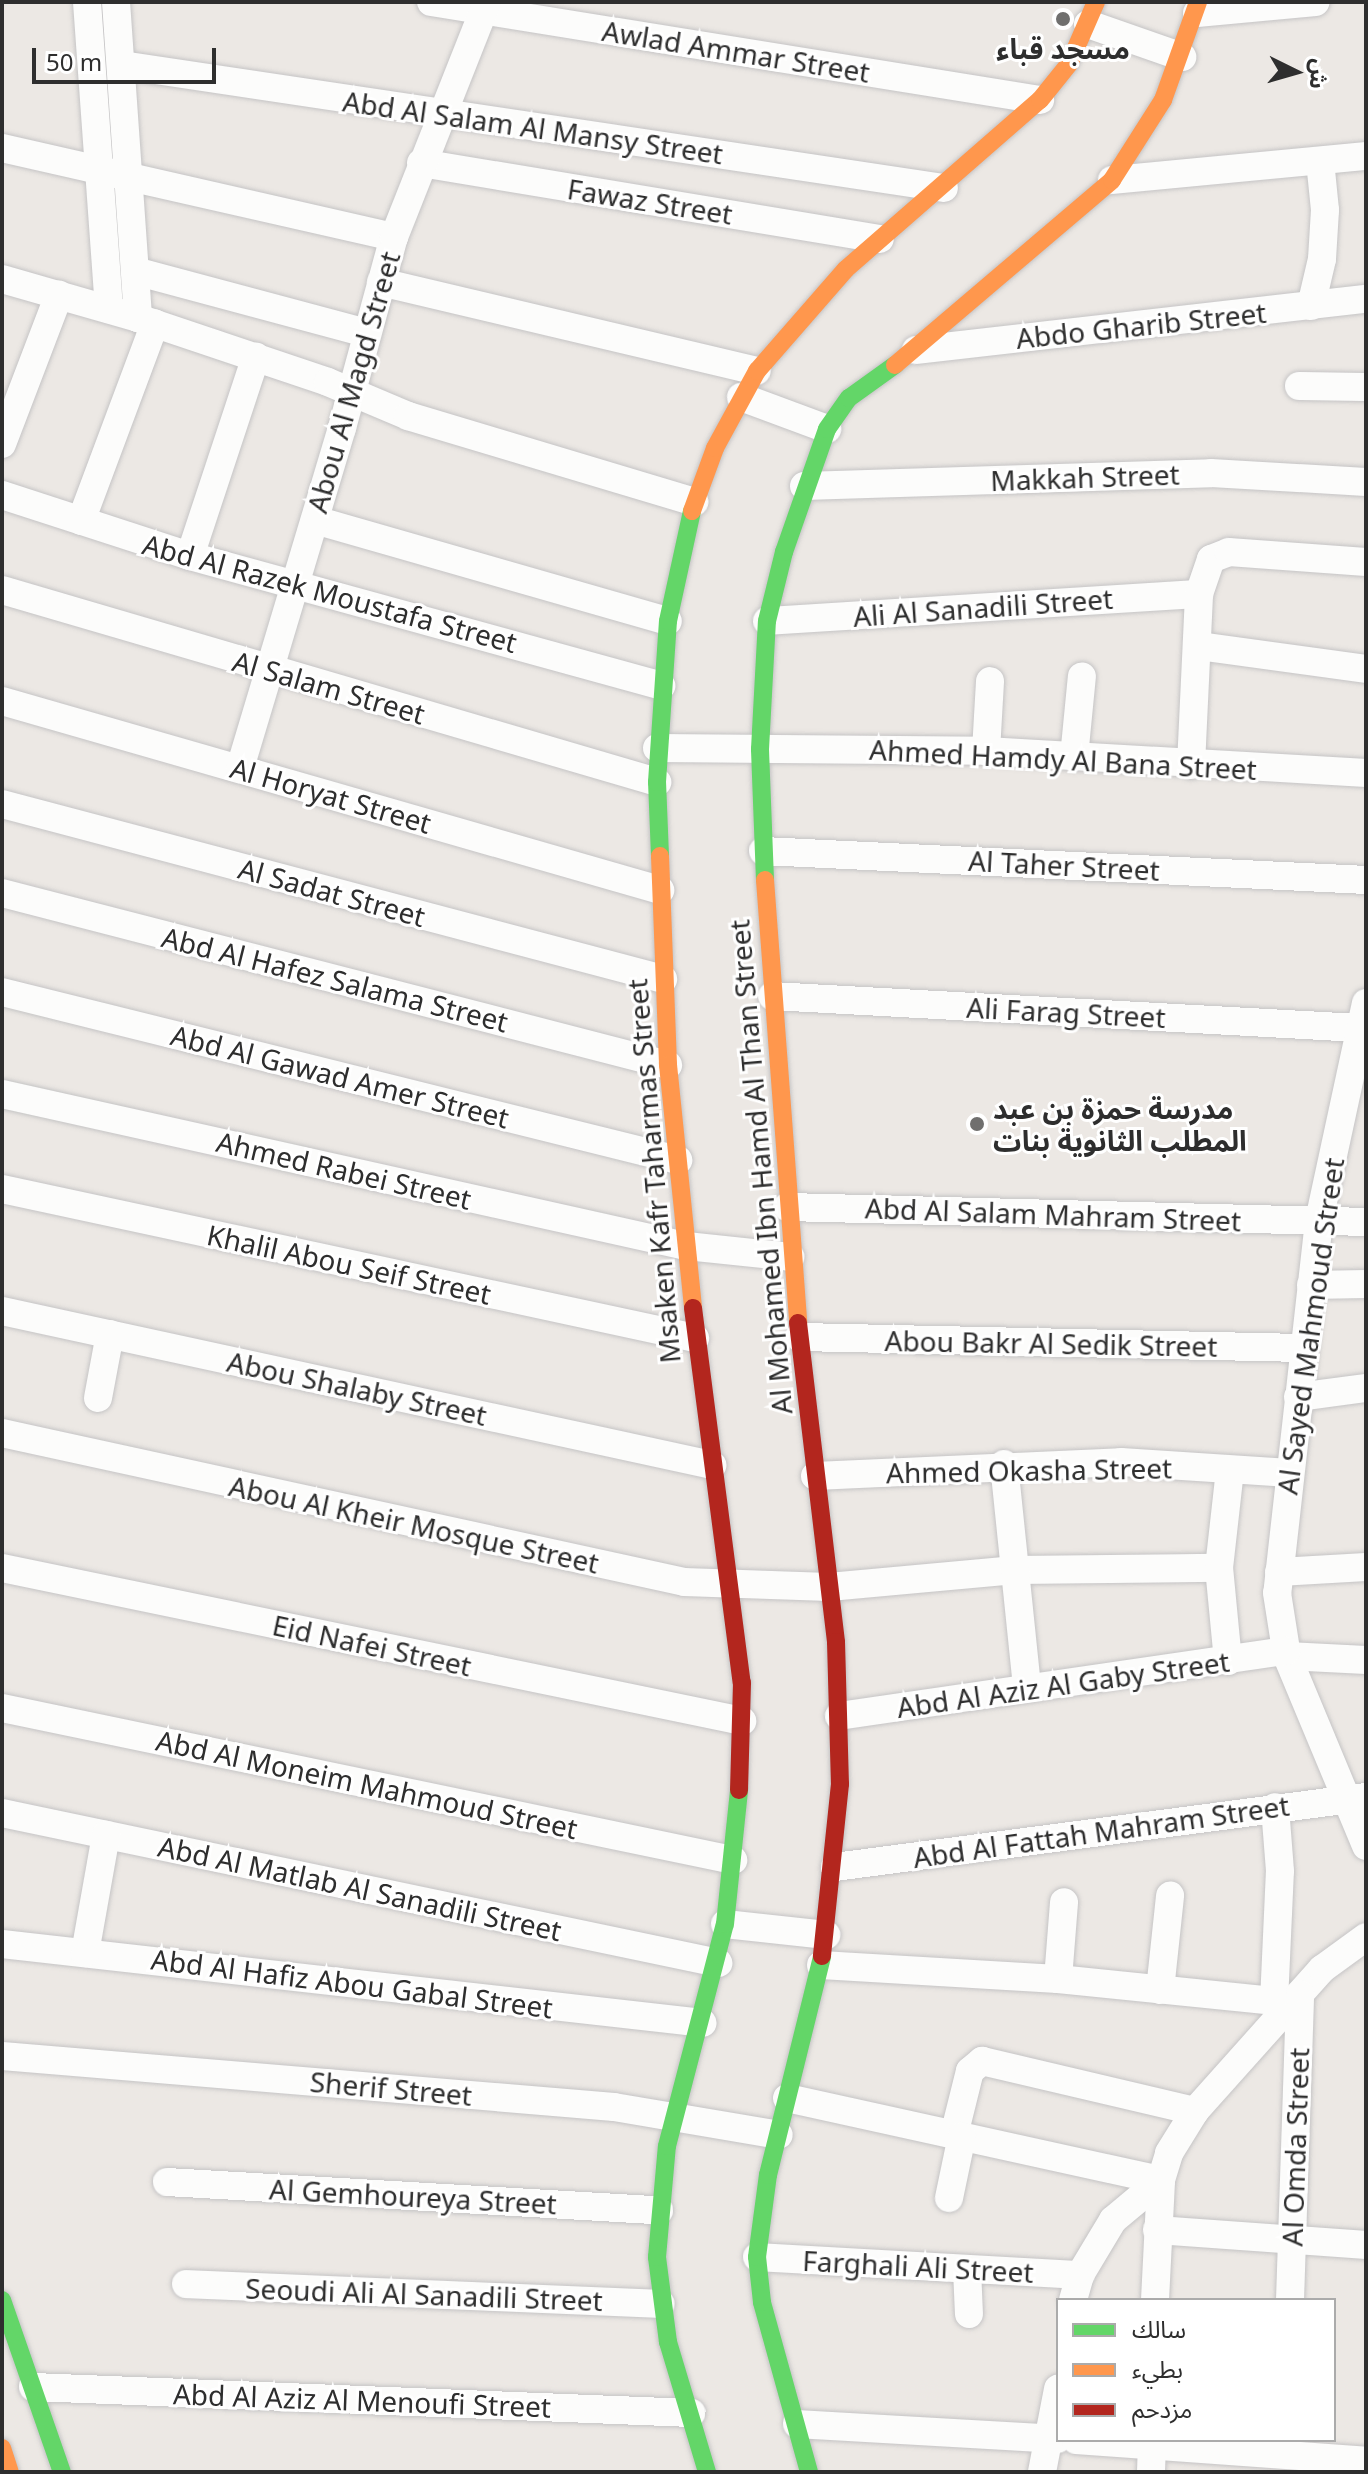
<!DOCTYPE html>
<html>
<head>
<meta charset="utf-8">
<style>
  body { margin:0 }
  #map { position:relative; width:1368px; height:2474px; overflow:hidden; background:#ece8e4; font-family:"Noto Sans","Noto Sans Arabic",sans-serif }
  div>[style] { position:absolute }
  .roads { filter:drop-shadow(0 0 2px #c5c4c5) drop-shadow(0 0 2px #c5c4c5) }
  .street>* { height:28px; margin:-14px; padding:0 14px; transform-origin:14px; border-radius:14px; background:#fcfcfb }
  .fast>* { height:18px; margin:-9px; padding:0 9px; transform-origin:9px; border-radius:9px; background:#63d668 }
  .slow>* { height:18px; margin:-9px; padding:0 9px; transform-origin:9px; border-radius:9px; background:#ff974d }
  .jam>* { height:18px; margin:-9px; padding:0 9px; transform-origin:9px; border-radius:9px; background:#b3261e }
  .dots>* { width:22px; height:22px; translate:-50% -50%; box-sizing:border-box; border:4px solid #fff; border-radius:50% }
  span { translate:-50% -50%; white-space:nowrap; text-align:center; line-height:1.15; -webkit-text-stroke:6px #fff; paint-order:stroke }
  .poi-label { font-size:28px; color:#2e2e2e; font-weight:700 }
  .left { translate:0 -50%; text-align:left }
  .street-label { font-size:28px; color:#2e2e2e }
  .frame { position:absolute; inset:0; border:4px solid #2e2e2e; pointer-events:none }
  .legend { position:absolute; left:1056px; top:2298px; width:280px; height:144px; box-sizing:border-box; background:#fff; border:2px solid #ababab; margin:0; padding:10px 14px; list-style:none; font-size:24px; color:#2e2e2e }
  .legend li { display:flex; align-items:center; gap:16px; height:40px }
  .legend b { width:40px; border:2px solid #ababab }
  .north { position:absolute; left:1256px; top:32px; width:80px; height:80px; -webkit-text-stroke:6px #fff; paint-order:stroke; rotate:95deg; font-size:22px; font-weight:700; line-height:32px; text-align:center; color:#2e2e2e }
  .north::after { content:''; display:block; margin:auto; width:28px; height:36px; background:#2e2e2e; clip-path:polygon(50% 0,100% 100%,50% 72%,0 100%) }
  .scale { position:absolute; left:32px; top:48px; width:184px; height:36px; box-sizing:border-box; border:4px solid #2e2e2e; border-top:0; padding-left:10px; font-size:24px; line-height:28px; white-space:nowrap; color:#2e2e2e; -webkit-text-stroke:6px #fff; paint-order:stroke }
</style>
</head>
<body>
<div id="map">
  <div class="roads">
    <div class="street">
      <div style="left:87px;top:2px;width:308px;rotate:85.9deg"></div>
      <div style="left:116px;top:2px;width:317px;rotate:86deg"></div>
      <div style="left:431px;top:2px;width:617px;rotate:9.14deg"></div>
      <div style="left:1197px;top:13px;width:119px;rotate:-5.3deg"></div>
      <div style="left:1088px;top:24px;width:100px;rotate:19.3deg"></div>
      <div style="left:122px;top:65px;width:831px;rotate:8.51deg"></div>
      <div style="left:2px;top:148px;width:402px;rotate:12.8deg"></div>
      <div style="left:421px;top:163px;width:465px;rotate:9.4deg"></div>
      <div style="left:1112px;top:180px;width:255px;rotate:-5.4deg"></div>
      <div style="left:135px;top:271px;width:240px;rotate:15deg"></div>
      <div style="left:2px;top:279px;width:141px;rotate:16deg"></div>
      <div style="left:138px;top:318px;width:200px;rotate:18.6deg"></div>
      <div style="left:328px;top:382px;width:87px;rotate:23deg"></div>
      <div style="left:408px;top:416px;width:299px;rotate:16.7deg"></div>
      <div style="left:381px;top:282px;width:386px;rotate:13.3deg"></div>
      <div style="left:1311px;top:306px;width:48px;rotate:-76.8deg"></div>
      <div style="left:1322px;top:259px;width:49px;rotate:-86.5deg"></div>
      <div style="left:1325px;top:210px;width:49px;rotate:-95.8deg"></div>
      <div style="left:916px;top:350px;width:453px;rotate:-6.5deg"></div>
      <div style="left:1299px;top:386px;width:67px;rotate:0.9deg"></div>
      <div style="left:741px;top:397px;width:92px;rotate:20.4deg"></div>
      <div style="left:2px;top:444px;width:160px;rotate:-69.1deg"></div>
      <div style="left:804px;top:486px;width:407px;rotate:-1.8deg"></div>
      <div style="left:1211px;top:473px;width:155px;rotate:3.3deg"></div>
      <div style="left:2px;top:495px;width:198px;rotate:18deg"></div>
      <div style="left:190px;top:556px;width:489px;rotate:15.4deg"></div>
      <div style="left:315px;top:520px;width:367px;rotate:16deg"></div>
      <div style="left:81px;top:521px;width:211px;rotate:-69.5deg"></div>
      <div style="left:190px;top:556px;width:210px;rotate:-71.7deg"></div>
      <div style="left:2px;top:590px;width:683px;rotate:16.34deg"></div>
      <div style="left:767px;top:621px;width:433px;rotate:-3.6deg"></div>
      <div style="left:1199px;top:646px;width:169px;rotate:7.8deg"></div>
      <div style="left:2px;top:701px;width:685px;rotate:16.03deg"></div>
      <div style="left:657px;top:748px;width:329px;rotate:0.5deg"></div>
      <div style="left:986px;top:751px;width:381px;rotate:3.3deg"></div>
      <div style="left:986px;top:751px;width:70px;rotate:-86.7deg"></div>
      <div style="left:1074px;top:757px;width:81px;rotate:-84.4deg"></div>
      <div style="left:1191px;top:765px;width:171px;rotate:-87.3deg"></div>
      <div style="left:1199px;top:594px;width:37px;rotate:-71deg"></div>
      <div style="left:1211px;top:559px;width:19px;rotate:-21deg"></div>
      <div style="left:1229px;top:552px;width:137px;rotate:4.2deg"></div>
      <div style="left:240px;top:768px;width:355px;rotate:-73.3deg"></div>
      <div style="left:342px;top:428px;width:198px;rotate:-74.8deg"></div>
      <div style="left:394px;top:237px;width:253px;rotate:-68.4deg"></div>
      <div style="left:2px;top:804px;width:684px;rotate:14.83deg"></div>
      <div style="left:763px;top:851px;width:604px;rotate:2.75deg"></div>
      <div style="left:2px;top:893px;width:688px;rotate:14.48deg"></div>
      <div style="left:2px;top:992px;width:697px;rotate:13.96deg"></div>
      <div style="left:772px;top:996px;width:589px;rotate:3.12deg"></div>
      <div style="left:1366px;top:1003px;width:223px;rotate:102.2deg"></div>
      <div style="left:1319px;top:1221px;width:374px;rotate:96.4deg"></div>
      <div style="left:1277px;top:1593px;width:64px;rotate:81deg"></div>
      <div style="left:1287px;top:1656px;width:206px;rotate:67.4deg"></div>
      <div style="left:2px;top:1094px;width:701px;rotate:12.53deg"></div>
      <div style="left:686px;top:1246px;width:105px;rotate:6deg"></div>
      <div style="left:2px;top:1189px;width:709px;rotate:12.13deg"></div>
      <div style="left:787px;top:1207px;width:579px;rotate:1.48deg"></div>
      <div style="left:1311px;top:1285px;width:55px;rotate:-1deg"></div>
      <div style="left:2px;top:1311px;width:727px;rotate:12.24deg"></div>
      <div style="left:799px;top:1337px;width:504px;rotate:1.25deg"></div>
      <div style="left:1298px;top:1397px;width:69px;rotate:-7.5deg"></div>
      <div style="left:98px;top:1398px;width:65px;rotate:-79.4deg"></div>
      <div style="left:2px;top:1433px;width:698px;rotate:12.32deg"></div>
      <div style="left:684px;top:1582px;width:145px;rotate:2deg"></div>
      <div style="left:829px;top:1587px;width:187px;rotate:-5.2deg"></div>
      <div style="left:1015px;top:1570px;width:204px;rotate:-0.6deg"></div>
      <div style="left:1004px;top:1464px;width:225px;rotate:84.1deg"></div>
      <div style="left:815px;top:1476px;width:306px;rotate:-2.6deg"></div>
      <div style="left:1121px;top:1462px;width:169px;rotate:3.7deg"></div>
      <div style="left:2px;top:1568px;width:756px;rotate:11.68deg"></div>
      <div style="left:1279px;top:1572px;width:87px;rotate:-3.3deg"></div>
      <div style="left:1287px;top:1656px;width:79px;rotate:2.9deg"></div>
      <div style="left:1228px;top:1661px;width:93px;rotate:-95.5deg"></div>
      <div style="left:1219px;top:1568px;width:99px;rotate:-83.6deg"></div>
      <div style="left:2px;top:1708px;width:747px;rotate:11.75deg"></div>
      <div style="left:839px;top:1716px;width:452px;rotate:-8.3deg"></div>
      <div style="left:2px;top:1813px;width:732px;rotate:11.83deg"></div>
      <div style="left:835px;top:1867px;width:536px;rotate:-7.51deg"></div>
      <div style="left:725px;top:1924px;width:102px;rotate:6.2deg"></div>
      <div style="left:2px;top:1944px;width:705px;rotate:6.43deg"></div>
      <div style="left:85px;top:1953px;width:120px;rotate:-79.9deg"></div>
      <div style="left:821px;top:1965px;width:237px;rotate:3.4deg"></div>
      <div style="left:1058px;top:1979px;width:236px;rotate:5.8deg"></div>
      <div style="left:1058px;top:1979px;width:77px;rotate:-85.5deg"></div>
      <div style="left:1160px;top:1990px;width:95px;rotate:-83.9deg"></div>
      <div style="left:1274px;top:2002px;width:131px;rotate:-87.4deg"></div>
      <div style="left:1280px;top:1871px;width:64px;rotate:-94.5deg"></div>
      <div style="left:2px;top:2056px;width:614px;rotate:4.76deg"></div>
      <div style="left:614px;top:2107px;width:167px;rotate:9.6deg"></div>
      <div style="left:787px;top:2098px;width:383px;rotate:12.4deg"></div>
      <div style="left:954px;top:2135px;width:66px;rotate:-76deg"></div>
      <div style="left:970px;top:2071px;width:16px;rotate:-40deg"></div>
      <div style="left:982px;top:2061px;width:219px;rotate:13.2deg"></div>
      <div style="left:167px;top:2182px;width:493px;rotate:3.3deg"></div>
      <div style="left:949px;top:2198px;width:63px;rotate:-78.2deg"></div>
      <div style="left:1157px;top:2230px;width:210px;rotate:4.1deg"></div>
      <div style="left:757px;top:2257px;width:324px;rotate:3.2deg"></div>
      <div style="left:967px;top:2269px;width:45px;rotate:87.5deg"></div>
      <div style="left:186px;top:2284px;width:475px;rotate:2.4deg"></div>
      <div style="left:1073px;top:2300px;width:26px;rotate:-74deg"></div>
      <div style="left:1080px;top:2275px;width:64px;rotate:-59deg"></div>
      <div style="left:1113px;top:2220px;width:62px;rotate:-39.8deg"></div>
      <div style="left:1155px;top:2300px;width:120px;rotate:-87.1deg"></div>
      <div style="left:1161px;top:2180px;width:28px;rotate:-73deg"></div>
      <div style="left:1169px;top:2153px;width:49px;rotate:-58.2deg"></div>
      <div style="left:1195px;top:2111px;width:191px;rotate:-48.2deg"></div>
      <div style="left:1322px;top:1969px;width:54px;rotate:-36deg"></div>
      <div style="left:1290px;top:2300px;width:306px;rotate:-88.1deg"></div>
      <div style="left:33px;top:2387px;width:659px;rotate:2.26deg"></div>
      <div style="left:797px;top:2424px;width:261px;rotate:3.3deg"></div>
      <div style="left:1076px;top:2440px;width:291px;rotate:4.1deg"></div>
      <div style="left:1042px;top:2472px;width:85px;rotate:-79.1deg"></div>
      <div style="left:1151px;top:2472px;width:32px;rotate:-88deg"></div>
    </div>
    <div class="fast">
      <div style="left:660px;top:856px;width:74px;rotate:-92.3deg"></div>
      <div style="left:657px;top:782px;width:161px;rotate:-86.1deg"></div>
      <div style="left:668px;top:621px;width:113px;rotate:-77.7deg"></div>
      <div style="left:765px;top:880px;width:131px;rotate:-92.2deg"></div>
      <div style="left:760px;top:749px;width:128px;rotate:-86.9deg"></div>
      <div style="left:767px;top:621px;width:71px;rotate:-76.2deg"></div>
      <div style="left:784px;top:552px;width:130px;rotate:-70.7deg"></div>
      <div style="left:827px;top:429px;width:38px;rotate:-55deg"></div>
      <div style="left:849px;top:398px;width:57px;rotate:-35.7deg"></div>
      <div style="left:2px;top:2300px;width:182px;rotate:70.8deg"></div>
      <div style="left:707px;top:2472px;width:136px;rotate:-106.7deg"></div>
      <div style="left:668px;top:2342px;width:86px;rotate:-97.4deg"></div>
      <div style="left:657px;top:2257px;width:111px;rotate:-84.9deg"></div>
      <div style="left:667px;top:2146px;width:229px;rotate:-75.4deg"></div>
      <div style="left:725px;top:1924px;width:135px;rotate:-84deg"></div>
      <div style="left:809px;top:2472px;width:176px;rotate:-105.5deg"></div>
      <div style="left:762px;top:2302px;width:45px;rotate:-96.3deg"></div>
      <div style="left:757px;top:2257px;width:83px;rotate:-82.4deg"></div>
      <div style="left:768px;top:2175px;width:226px;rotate:-76.1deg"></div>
    </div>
    <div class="slow">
      <div style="left:895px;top:365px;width:285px;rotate:-40.4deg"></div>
      <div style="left:1112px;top:180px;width:95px;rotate:-57.5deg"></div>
      <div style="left:1163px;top:100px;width:104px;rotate:-70.3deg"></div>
      <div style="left:692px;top:511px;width:67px;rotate:-69.9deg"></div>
      <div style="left:715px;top:448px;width:88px;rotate:-61.4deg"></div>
      <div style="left:757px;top:371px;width:135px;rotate:-48.9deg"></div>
      <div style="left:846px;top:269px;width:257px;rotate:-41.1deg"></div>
      <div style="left:1040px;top:100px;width:46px;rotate:-51.1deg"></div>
      <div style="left:1069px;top:64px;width:68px;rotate:-66.5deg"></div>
      <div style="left:660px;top:856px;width:209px;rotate:87.8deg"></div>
      <div style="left:668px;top:1065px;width:244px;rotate:84.1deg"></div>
      <div style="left:765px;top:880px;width:444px;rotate:85.7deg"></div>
      <div style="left:2px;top:2448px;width:25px;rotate:72deg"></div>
    </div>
    <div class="jam">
      <div style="left:693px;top:1308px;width:378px;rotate:82.6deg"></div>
      <div style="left:742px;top:1683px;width:107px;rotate:91.6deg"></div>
      <div style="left:798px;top:1323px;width:321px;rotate:83.2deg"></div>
      <div style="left:836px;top:1642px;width:142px;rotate:88.4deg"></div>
      <div style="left:840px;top:1784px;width:173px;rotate:96deg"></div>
    </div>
  </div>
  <div class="dots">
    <div style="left:1063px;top:19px;background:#706f6e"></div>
    <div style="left:977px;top:1124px;background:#706f6e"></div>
  </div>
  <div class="poi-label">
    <span style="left:1063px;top:48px">مسجد قباء</span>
    <span class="left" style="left:993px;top:1124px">مدرسة حمزة بن عبد<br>المطلب الثانوية بنات</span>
  </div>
  <div class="street-label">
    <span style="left:736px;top:51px;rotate:9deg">Awlad Ammar Street</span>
    <span style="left:533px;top:127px;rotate:8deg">Abd Al Salam Al Mansy Street</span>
    <span style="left:650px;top:201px;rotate:9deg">Fawaz Street</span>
    <span style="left:1141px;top:325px;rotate:-6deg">Abdo Gharib Street</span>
    <span style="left:353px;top:382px;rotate:-74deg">Abou Al Magd Street</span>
    <span style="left:1085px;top:477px;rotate:-2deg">Makkah Street</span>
    <span style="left:330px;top:593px;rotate:15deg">Abd Al Razek Moustafa Street</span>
    <span style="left:983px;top:607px;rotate:-4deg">Ali Al Sanadili Street</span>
    <span style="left:329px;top:687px;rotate:16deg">Al Salam Street</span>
    <span style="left:1063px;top:759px;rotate:3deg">Ahmed Hamdy Al Bana Street</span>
    <span style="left:331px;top:795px;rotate:16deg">Al Horyat Street</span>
    <span style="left:1064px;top:865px;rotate:3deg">Al Taher Street</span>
    <span style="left:332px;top:892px;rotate:15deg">Al Sadat Street</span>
    <span style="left:335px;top:979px;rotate:14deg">Abd Al Hafez Salama Street</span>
    <span style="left:1066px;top:1012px;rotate:3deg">Ali Farag Street</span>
    <span style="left:340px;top:1076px;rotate:14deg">Abd Al Gawad Amer Street</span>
    <span style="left:760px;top:1167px;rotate:-95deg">Al Mohamed Ibn Hamd Al Than Street</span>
    <span style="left:344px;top:1170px;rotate:13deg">Ahmed Rabei Street</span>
    <span style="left:653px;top:1171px;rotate:-95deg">Msaken Kafr Taharmas Street</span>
    <span style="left:1053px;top:1214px;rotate:2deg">Abd Al Salam Mahram Street</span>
    <span style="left:349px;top:1264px;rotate:12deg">Khalil Abou Seif Street</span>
    <span style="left:1310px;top:1326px;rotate:-82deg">Al Sayed Mahmoud Street</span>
    <span style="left:1051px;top:1343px;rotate:1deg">Abou Bakr Al Sedik Street</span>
    <span style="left:357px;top:1388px;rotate:12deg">Abou Shalaby Street</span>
    <span style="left:1029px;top:1470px;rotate:-1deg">Ahmed Okasha Street</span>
    <span style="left:414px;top:1524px;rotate:12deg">Abou Al Kheir Mosque Street</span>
    <span style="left:372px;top:1645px;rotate:12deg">Eid Nafei Street</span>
    <span style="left:1063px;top:1684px;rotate:-8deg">Abd Al Aziz Al Gaby Street</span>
    <span style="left:367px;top:1784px;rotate:12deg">Abd Al Moneim Mahmoud Street</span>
    <span style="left:1101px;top:1831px;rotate:-8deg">Abd Al Fattah Mahram Street</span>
    <span style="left:360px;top:1888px;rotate:12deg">Abd Al Matlab Al Sanadili Street</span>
    <span style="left:352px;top:1983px;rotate:7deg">Abd Al Hafiz Abou Gabal Street</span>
    <span style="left:391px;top:2088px;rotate:5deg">Sherif Street</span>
    <span style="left:1295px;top:2147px;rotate:-88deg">Al Omda Street</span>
    <span style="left:413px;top:2196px;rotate:3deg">Al Gemhoureya Street</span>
    <span style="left:918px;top:2266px;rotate:3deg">Farghali Ali Street</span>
    <span style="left:424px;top:2294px;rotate:2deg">Seoudi Ali Al Sanadili Street</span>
    <span style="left:362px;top:2400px;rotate:2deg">Abd Al Aziz Al Menoufi Street</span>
  </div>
  <div class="frame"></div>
  <ul class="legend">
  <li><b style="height:10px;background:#63d668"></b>سالك</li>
  <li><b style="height:10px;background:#ff974d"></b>بطيء</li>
  <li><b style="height:10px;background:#b3261e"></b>مزدحم</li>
  </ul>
  <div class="north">ش</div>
  <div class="scale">50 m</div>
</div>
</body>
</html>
